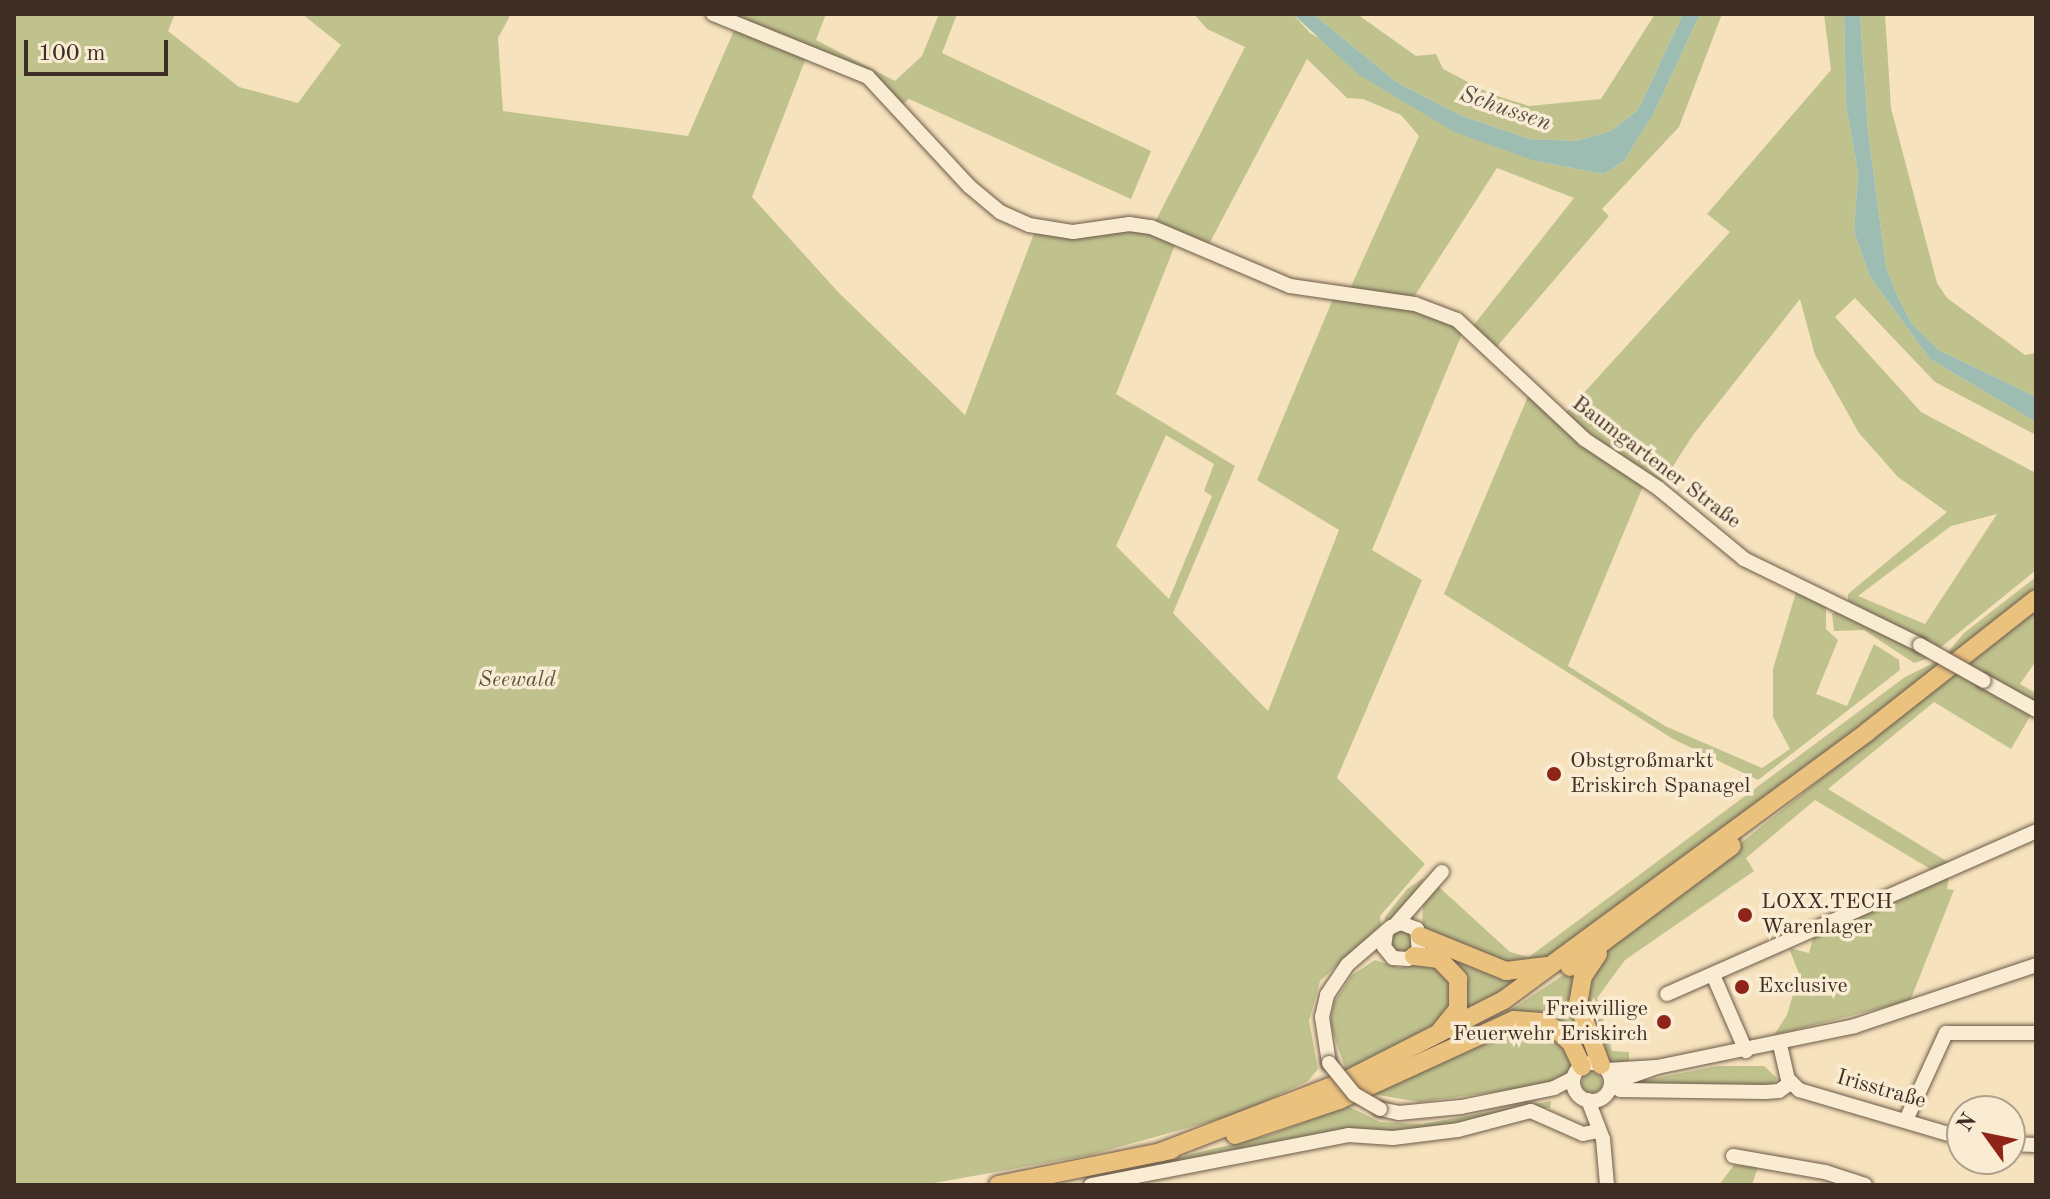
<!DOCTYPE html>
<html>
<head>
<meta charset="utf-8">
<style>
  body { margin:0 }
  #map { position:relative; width:2050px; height:1199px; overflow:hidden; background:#f6e2bc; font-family:"Old Standard TT",serif }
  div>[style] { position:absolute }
  .green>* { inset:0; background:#c0c28e }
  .round { border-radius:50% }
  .water>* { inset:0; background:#9dbdb2 }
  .roads { filter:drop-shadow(0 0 2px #6c5a4a) drop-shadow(0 0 2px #6c5a4a) }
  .minor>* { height:14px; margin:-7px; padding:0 7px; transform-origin:7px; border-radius:7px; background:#f9ecd3 }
  .minor>.ring { margin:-7px; padding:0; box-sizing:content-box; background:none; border:14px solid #f9ecd3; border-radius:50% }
  .major>* { height:18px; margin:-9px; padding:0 9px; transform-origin:9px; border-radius:9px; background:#ebc17e }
  .bridges { filter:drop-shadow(0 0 2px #6c5a4a) drop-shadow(0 0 2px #6c5a4a) }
  .minor-bridge>* { height:14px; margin:-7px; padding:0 7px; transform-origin:7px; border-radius:7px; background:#f9ecd3 }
  .dots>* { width:22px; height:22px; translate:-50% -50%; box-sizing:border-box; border:4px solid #f9ecd3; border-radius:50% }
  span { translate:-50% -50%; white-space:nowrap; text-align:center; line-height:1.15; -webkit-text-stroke:7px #f9ecd3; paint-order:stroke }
  .street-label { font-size:22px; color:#3e2d24 }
  .park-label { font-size:22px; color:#5e523e; font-style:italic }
  .poi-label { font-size:22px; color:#3e2d24 }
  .left { translate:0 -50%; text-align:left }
  .right { translate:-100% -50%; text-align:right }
  .water-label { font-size:24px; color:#565148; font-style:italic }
  .frame { position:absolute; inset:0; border:16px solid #3e2d24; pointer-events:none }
  .north { position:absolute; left:1946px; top:1095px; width:80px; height:80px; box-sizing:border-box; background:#f9ecd3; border:2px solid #aea08d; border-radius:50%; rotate:303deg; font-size:22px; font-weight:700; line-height:32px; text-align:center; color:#3e2d24 }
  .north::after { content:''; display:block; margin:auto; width:28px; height:36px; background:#8f2418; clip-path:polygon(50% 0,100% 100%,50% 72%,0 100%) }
  .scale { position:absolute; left:24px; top:40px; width:144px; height:36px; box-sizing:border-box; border:4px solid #3e2d24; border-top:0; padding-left:10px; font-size:24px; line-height:28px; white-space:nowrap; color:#3e2d24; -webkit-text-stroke:6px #f9ecd3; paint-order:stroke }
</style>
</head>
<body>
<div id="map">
  <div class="green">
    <div style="clip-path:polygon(evenodd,14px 14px,175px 14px,168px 31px,239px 87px,298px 103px,341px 45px,302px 14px,511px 14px,498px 38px,503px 111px,688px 136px,736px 26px,808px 53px,752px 197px,839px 293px,965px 415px,1035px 231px,1135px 228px,1177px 240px,1116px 394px,1235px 466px,1173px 613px,1268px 711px,1339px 530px,1257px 480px,1333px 299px,1410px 308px,1464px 329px,1372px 550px,1422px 580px,1337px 778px,1425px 864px,1380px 916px,1381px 925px,1320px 981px,1309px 1021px,1318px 1069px,1308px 1081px,1238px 1114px,1090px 1155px,923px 1185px,14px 1185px,14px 14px,1166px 435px,1214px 464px,1204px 491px,1212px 496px,1169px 599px,1116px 546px,1166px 435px)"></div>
    <div style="clip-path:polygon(726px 14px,826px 14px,816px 40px,895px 81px,922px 56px,939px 14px,957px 14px,942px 53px,1151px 151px,1131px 199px,909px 99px,902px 105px,883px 84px)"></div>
    <div style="clip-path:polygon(1194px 14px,1293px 14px,1310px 33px,1535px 161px,1604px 174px,1624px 161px,1654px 113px,1700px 14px,1722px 14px,1679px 127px,1602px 209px,1609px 216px,1494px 350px,1473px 326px,1574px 198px,1497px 168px,1412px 300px,1348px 293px,1419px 136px,1401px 115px,1363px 99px,1347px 98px,1307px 59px,1208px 246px,1154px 224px,1245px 47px,1207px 29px)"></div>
    <div style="clip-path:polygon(1313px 14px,1357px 14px,1416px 56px,1436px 54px,1443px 69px,1491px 94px,1529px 106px,1601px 99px,1655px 14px,1683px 14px,1638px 110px,1611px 131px,1576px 141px,1530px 139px,1462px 116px,1398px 83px)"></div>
    <div style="clip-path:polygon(evenodd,1824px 14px,1844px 14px,1846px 106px,1858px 172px,1854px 232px,1870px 277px,1930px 359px,2036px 422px,2036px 435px,1935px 382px,1855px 298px,1835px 317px,1921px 412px,2036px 473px,2036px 570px,1940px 648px,1848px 601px,1848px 594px,1947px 512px,1898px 477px,1859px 433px,1815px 355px,1800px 299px,1693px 435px,1661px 485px,1562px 417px,1730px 232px,1707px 214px,1831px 70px,1824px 14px,1997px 514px,1925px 624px,1858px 596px,1951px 526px,1997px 514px)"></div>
    <div style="clip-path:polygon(1860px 14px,1885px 14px,1891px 108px,1937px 283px,1947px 298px,2025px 355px,2036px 353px,2036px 397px,1939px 350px,1912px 324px,1896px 293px,1886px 267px,1868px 131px)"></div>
    <div style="clip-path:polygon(1529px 394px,1644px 484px,1568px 666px,1665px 726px,1762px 768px,1790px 749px,1773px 717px,1773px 669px,1797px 589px,1826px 606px,1826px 629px,1838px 640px,1816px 694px,1847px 706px,1874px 644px,1899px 660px,1900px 670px,1758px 780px,1673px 739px,1444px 594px)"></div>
    <div style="clip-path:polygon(2036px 577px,2036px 588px,1952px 655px,1948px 652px,1964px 633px)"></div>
    <div style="clip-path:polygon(2036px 608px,2036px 661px,2020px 684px,2036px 693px,2036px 704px,1966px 662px)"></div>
    <div style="clip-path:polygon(1838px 609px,1930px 658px,1914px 663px,1864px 630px,1834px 631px,1832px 614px)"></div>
    <div style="clip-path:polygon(1937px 661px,1940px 664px,1854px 731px,1554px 957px,1524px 969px,1422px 927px,1423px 904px,1439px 887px,1510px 952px,1529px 957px,1905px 677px)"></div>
    <div style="clip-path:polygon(1954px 672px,2032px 713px,2011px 749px,1934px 702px,1828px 789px,1953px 865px,1937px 873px,1815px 800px,1746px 858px,1754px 871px,1625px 960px,1597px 998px,1612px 1051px,1629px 1052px,1629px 1061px,1607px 1063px,1583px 1010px,1586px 978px,1600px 956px)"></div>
    <div style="clip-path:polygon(1949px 875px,1947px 889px,1954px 890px,1910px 1001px,1774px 1035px,1787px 1015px,1799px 974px,1789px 948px,1809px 953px,1815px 931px)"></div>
    <div style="clip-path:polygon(1425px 877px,1399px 915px,1386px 925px,1385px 917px,1407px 889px)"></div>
    <div class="round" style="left:1391px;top:931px;width:22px;height:22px"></div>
    <div style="clip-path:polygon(1432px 948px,1527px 977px,1455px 1024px,1466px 996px)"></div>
    <div style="clip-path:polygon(1587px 959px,1583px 967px,1588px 1052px,1578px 1043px,1502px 1016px)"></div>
    <div style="clip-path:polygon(1375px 960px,1400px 968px,1421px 962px,1443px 968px,1456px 998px,1436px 1028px,1346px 1071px,1330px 1024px,1334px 1002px,1352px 975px)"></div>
    <div style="clip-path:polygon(1514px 1023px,1559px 1035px,1574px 1062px,1569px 1073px,1547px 1085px,1420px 1102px,1372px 1094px)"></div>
    <div style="clip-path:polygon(1717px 1066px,1764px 1066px,1777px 1078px,1773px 1085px,1749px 1086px,1632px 1083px)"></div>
    <div class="round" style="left:1582px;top:1073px;width:20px;height:20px"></div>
    <div style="clip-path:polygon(1551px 1101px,1550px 1108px,1527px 1107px,1459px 1125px,1223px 1151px,1136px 1173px,1134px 1168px,1270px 1135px,1348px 1106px,1380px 1122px,1422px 1124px)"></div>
    <div style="clip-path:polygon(1734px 1165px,1758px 1167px,1752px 1185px,1719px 1185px)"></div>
  </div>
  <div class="water">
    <div style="clip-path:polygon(1293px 14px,1313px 14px,1398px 83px,1462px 116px,1530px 139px,1576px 141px,1611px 131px,1638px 110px,1683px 14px,1700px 14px,1654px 113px,1624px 161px,1604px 174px,1535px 161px,1454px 132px,1359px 75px)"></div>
    <div style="clip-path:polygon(1844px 14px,1860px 14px,1868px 131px,1886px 267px,1896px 293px,1912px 324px,1939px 350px,2036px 397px,2036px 422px,1930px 359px,1870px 277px,1854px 232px,1858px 172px,1846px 106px)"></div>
  </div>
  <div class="roads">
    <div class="minor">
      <div style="left:713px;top:14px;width:167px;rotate:22.1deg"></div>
      <div style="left:868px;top:77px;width:149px;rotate:47.2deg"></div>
      <div style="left:969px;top:186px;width:40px;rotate:40deg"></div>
      <div style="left:1000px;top:212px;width:32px;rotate:24deg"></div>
      <div style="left:1029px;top:225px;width:45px;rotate:9deg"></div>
      <div style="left:1073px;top:232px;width:57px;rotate:-8.1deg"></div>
      <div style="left:1129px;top:224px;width:22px;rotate:8deg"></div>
      <div style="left:1151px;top:227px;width:151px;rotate:23deg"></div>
      <div style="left:1290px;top:286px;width:126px;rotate:8.2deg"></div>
      <div style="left:1415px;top:304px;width:45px;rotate:20.9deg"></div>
      <div style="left:1457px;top:320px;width:174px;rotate:43.1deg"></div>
      <div style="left:1584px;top:439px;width:89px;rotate:33.5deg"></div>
      <div style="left:1658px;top:488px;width:112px;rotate:39.5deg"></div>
      <div style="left:1744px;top:559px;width:196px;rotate:26deg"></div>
      <div style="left:1984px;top:681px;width:60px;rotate:29.1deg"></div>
      <div style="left:1397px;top:923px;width:68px;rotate:-48.6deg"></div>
      <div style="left:1713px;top:975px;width:83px;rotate:66.5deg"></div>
      <div style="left:1667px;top:994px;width:403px;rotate:-23.8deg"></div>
      <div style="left:1780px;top:1045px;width:35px;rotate:77deg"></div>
      <div style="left:1788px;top:1079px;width:16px;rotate:45deg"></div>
      <div style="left:1799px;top:1090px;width:170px;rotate:16.4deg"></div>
      <div style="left:1329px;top:1063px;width:47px;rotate:-98.7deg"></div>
      <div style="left:1322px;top:1017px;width:23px;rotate:-77deg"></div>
      <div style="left:1327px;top:995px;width:36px;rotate:-56deg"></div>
      <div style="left:1347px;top:965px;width:58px;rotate:-40.8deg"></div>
      <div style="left:1391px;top:927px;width:11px;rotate:-22deg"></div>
      <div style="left:1401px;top:923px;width:17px;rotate:21deg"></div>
      <div style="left:1417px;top:929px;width:21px;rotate:85deg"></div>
      <div style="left:1419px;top:950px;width:14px;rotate:141deg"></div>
      <div style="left:1408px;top:959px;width:15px;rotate:-176deg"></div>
      <div style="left:1393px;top:958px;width:14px;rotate:-129deg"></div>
      <div style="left:1384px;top:947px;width:15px;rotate:-82deg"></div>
      <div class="ring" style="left:1573px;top:1063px;width:24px;height:24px"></div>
      <div style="left:1607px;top:1070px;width:50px;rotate:-3.4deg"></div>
      <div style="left:1657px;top:1067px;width:202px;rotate:-11.7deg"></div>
      <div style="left:1855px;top:1026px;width:191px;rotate:-18.6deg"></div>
      <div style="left:1615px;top:1082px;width:45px;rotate:-19.7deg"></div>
      <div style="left:1620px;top:1090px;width:145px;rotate:0.8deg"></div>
      <div style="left:1765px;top:1092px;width:14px;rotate:-4deg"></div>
      <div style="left:1779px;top:1091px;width:14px;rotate:-36deg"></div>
      <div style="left:1588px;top:1100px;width:42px;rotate:69deg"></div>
      <div style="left:1603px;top:1139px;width:46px;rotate:85deg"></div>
      <div style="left:1380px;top:1109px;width:19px;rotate:12deg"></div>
      <div style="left:1399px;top:1113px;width:62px;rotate:-5.5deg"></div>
      <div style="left:1461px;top:1107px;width:95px;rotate:-11.5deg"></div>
      <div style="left:1554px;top:1088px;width:22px;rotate:-27deg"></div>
      <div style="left:1906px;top:1120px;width:96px;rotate:-65.3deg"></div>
      <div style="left:1946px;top:1033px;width:90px"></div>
      <div style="left:2010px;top:1144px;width:26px;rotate:2deg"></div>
      <div style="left:1733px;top:1156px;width:93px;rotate:9.9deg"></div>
      <div style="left:1825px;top:1172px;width:42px;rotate:18deg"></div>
      <div style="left:1091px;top:1185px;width:262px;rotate:-11deg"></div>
      <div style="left:1348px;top:1135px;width:45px;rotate:3.8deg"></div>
      <div style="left:1393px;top:1138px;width:65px;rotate:-7deg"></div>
      <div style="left:1458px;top:1130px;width:75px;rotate:-14.6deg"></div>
      <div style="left:1531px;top:1111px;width:57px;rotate:23.9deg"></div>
      <div style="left:1583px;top:1134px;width:16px;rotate:-11deg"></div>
    </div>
    <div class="major">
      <div style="left:1420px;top:936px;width:93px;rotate:22.1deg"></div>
      <div style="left:1506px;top:971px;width:41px;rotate:-7deg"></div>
      <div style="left:1598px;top:954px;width:27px;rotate:124deg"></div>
      <div style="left:1583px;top:976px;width:27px;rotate:100deg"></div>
      <div style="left:1578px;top:1003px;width:66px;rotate:69.6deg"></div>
      <div style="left:1414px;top:956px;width:25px;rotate:7deg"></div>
      <div style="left:1439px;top:959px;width:28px;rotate:46deg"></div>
      <div style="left:1458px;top:979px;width:30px;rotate:90deg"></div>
      <div style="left:1458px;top:1009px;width:28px;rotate:129deg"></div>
      <div style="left:1570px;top:967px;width:202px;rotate:-36.8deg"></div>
      <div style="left:1235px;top:1135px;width:110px;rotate:-18.6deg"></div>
      <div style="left:1339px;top:1100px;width:192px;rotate:-24.6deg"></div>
      <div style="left:1514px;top:1020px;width:28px;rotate:4deg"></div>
      <div style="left:1542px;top:1022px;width:17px;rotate:28deg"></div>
      <div style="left:1557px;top:1030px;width:19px;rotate:43deg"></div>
      <div style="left:1571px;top:1043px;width:26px;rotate:65deg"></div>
      <div style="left:1161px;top:1152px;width:197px;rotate:-21.1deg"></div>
      <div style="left:1345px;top:1081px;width:178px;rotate:-27deg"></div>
      <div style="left:1504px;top:1000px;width:451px;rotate:-36.4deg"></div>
      <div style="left:1867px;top:732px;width:215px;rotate:-38.2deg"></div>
      <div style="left:998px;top:1185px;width:177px;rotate:-11.4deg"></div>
    </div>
  </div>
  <div class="bridges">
    <div class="minor-bridge">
      <div style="left:1920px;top:645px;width:73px;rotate:29.4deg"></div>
      <div style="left:1329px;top:1063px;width:40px;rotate:51deg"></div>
      <div style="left:1354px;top:1094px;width:30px;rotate:30deg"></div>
    </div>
  </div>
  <div class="dots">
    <div style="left:1554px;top:774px;background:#8f2418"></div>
    <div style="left:1745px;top:915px;background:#8f2418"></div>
    <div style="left:1742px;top:987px;background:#8f2418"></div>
    <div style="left:1664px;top:1022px;background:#8f2418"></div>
  </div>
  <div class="street-label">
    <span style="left:1656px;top:463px;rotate:37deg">Baumgartener Straße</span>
    <span style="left:1881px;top:1090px;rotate:16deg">Irisstraße</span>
  </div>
  <div class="park-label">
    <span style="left:517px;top:681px">Seewald</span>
  </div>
  <div class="poi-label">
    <span class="left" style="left:1570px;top:774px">Obstgroßmarkt<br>Eriskirch Spanagel</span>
    <span class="left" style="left:1761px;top:915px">LOXX.TECH<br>Warenlager</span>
    <span class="left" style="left:1758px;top:987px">Exclusive</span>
    <span class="right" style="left:1648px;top:1022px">Freiwillige<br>Feuerwehr Eriskirch</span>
  </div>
  <div class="water-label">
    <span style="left:1505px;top:110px;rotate:19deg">Schussen</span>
  </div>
  <div class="frame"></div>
  <div class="north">N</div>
  <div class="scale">100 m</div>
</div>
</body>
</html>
